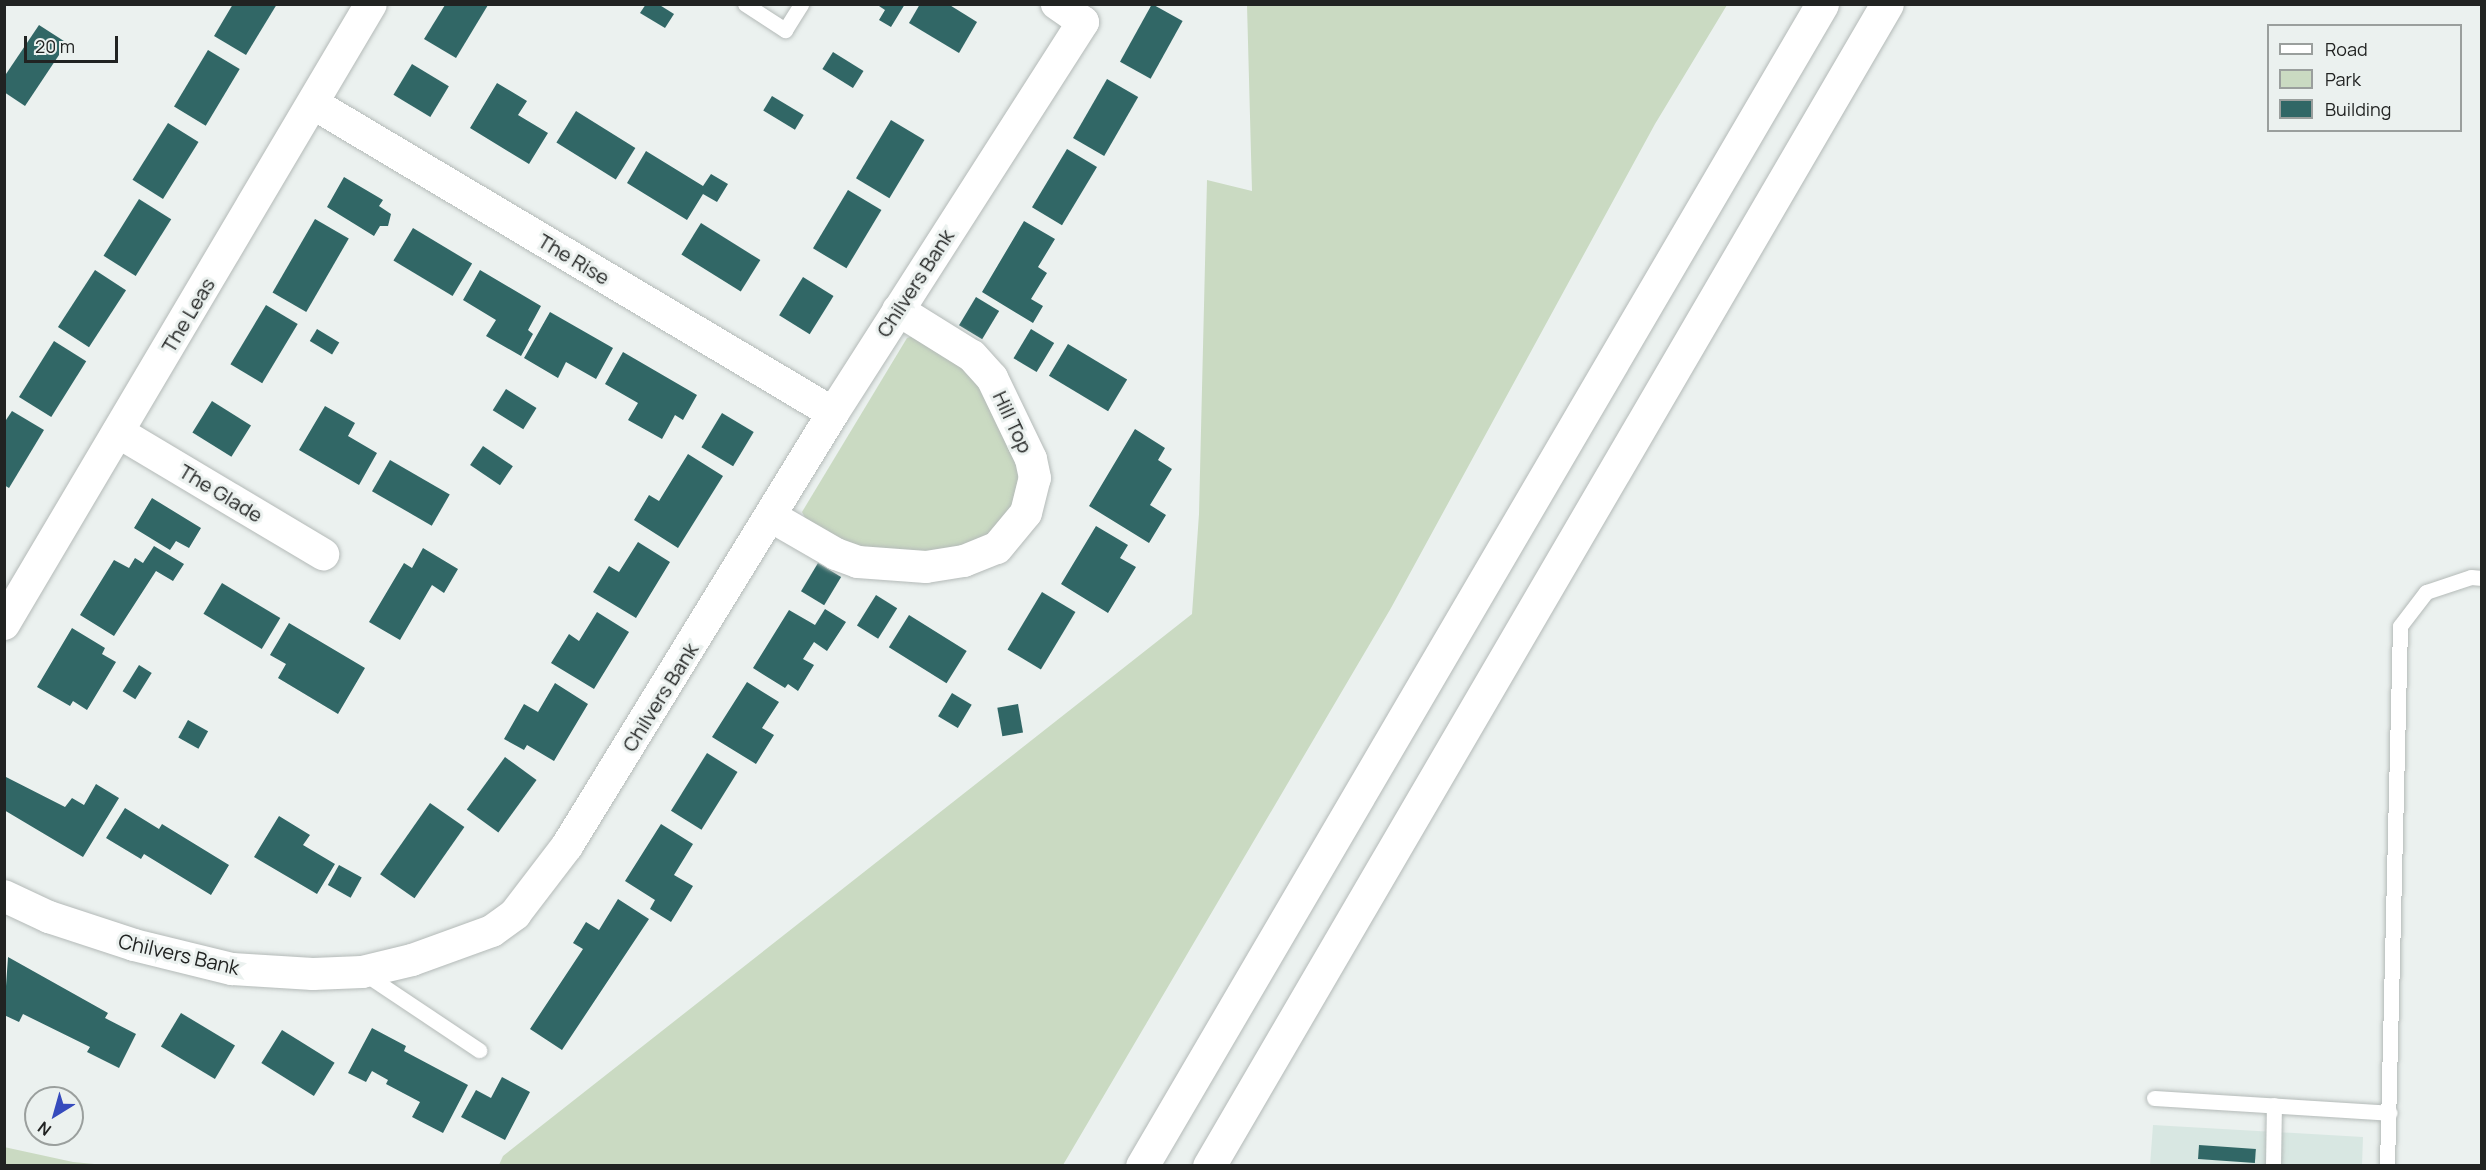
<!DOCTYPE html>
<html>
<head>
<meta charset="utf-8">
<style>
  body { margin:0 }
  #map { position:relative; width:2486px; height:1170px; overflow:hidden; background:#ebf1ef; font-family:Manrope,sans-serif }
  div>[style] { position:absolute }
  .built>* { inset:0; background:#d8e7e2 }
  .green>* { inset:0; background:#cadac2 }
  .building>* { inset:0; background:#316766; transform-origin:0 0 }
  .roads { filter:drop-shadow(0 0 2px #b4bab8) drop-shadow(0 0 2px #b4bab8) }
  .lane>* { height:15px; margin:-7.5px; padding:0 7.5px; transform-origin:7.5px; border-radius:7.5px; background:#fff }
  .street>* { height:32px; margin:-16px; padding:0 16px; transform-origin:16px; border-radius:16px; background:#fff }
  .highway>* { height:33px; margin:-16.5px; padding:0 16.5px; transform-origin:16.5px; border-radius:16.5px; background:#fff }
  span { translate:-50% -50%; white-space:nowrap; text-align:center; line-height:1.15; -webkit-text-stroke:6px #ebf1ef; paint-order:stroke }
  .street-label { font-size:20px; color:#212322 }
  .frame { position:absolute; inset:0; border:6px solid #212322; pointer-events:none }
  .legend { position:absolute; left:2267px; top:24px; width:195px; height:108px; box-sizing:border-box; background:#ebf1ef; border:2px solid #9a9f9d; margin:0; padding:8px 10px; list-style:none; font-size:18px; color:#212322 }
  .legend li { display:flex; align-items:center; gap:12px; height:30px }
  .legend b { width:30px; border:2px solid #9a9f9d }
  .north { position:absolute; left:24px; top:1086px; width:60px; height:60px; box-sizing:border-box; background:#ebf1ef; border:2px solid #9a9f9d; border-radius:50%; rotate:217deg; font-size:16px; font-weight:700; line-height:24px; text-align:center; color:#212322 }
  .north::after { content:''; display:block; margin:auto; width:21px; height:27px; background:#364bbd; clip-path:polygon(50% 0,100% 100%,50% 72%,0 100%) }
  .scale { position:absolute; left:24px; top:36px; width:94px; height:27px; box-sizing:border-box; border:3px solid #212322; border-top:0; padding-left:8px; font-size:18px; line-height:21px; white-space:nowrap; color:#212322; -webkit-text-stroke:4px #ebf1ef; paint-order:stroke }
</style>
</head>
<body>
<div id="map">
  <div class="built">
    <div style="clip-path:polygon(2153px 1125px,2363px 1137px,2362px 1165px,2150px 1166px)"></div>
  </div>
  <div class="green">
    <div style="clip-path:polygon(1247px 5px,1727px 5px,1655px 124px,1391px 608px,1063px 1165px,499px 1165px,503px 1156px,1192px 614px,1199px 514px,1207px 180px,1252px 191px)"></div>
    <div style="clip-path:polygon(917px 335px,966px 359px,1025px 462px,1007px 521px,963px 553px,870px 557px,809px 525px,802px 512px,907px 338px)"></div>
    <div style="clip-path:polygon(4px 1147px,73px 1162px,105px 1165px,5px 1165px)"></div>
  </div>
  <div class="building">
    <div style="clip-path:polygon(233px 4px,277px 4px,246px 55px,214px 36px)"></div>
    <div style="clip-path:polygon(646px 4px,658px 4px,674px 14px,665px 28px,640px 13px)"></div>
    <div style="clip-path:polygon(876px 4px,905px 4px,891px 27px,879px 20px,885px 10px)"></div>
    <div style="clip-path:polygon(920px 4px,948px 4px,977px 22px,959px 53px,909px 23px)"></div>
    <div style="left:1152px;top:4px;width:35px;height:66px;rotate:29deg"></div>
    <div style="clip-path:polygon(445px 5px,488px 5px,456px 58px,424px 39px)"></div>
    <div style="clip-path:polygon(39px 25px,67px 43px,25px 106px,4px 92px,4px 77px)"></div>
    <div style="left:208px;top:50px;width:37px;height:66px;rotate:31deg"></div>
    <div style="left:833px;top:52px;width:36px;height:20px;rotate:32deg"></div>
    <div style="left:412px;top:64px;width:43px;height:36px;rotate:31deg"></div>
    <div style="left:1107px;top:79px;width:36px;height:68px;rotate:30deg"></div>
    <div style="clip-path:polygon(497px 83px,527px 101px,518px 115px,548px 133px,529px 164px,470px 128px)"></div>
    <div style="left:772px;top:96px;width:37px;height:17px;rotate:31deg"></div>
    <div style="left:576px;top:111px;width:70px;height:37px;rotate:32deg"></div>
    <div style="left:891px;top:120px;width:39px;height:68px;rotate:31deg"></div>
    <div style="left:168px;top:123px;width:36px;height:67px;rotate:32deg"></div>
    <div style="left:1067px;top:149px;width:35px;height:68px;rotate:31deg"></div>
    <div style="clip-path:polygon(646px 151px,703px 186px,711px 174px,728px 184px,717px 202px,703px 194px,687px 220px,627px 183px)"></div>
    <div style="clip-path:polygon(344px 177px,383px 200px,379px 206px,391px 214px,388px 226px,380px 226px,374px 236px,327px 207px)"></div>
    <div style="left:848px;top:190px;width:39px;height:68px;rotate:31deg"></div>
    <div style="left:139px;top:199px;width:38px;height:67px;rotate:32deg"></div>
    <div style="left:315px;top:219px;width:39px;height:85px;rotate:30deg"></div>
    <div style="clip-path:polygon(1024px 221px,1055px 239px,1038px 267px,1047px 273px,1031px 299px,1043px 306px,1033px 323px,982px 292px)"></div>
    <div style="left:701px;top:223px;width:70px;height:37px;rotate:32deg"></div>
    <div style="left:413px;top:228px;width:69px;height:38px;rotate:31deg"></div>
    <div style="left:95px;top:270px;width:37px;height:68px;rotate:33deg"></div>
    <div style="clip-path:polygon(480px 270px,541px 306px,528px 330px,533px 334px,521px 356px,486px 336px,496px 320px,463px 300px)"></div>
    <div style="left:803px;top:277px;width:36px;height:45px;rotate:32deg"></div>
    <div style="left:976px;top:297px;width:27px;height:33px;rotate:31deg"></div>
    <div style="left:266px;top:305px;width:37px;height:69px;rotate:31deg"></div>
    <div style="clip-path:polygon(550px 312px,613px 348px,596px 379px,566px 362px,558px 378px,524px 358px)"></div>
    <div style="left:317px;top:329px;width:26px;height:14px;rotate:31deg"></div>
    <div style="left:1031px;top:329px;width:27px;height:34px;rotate:31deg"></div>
    <div style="left:54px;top:341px;width:38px;height:66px;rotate:32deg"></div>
    <div style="left:1068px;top:344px;width:69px;height:37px;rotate:31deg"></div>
    <div style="clip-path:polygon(623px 352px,697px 395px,683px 420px,675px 415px,662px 439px,628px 420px,638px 403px,605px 384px)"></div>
    <div style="left:506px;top:389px;width:36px;height:25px;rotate:32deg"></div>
    <div style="left:212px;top:401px;width:46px;height:37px;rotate:32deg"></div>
    <div style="clip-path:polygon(325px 406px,355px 423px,348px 436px,377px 453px,359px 485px,299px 450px)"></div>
    <div style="clip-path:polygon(12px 411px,44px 430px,9px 488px,4px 485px,4px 423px)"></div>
    <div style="left:722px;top:413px;width:37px;height:40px;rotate:31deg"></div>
    <div style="clip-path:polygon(1135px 429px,1165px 448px,1158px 460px,1172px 469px,1150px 505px,1166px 515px,1149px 543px,1089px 506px)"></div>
    <div style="left:483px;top:446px;width:36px;height:23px;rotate:34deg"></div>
    <div style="clip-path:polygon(688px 454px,723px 476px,678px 548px,634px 520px,649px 495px,659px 501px)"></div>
    <div style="left:390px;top:460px;width:69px;height:36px;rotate:30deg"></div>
    <div style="clip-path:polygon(152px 498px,201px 528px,189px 548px,176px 541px,170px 550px,134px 528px)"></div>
    <div style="clip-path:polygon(1096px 526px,1128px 545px,1120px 558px,1136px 567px,1108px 613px,1061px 584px)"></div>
    <div style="clip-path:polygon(638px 542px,670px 562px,636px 618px,593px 592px,609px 566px,619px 572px)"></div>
    <div style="clip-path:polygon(154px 546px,184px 564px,173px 581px,156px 571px,114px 636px,80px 615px,114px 560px,129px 568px,135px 558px,143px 563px)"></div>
    <div style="clip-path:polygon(423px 548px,458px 569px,444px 593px,432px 585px,400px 640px,369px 622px,404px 563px,412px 568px)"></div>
    <div style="left:818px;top:563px;width:27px;height:33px;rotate:31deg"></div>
    <div style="left:222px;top:583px;width:68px;height:36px;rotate:31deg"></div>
    <div style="left:1042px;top:592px;width:39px;height:67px;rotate:31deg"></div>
    <div style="left:876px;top:595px;width:25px;height:36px;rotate:32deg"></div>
    <div style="clip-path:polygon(825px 609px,846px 622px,827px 651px,814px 642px,803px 659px,814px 665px,798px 691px,788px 684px,785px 688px,753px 668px,789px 610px,815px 625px)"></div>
    <div style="clip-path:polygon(597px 612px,629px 632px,594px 689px,551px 663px,569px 634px,579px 641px)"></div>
    <div style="left:909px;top:615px;width:68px;height:38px;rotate:32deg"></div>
    <div style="clip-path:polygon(289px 623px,365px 668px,338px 714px,278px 678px,286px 664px,270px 655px)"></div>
    <div style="clip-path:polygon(72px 628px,105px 648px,102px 654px,116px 662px,87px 710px,73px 701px,70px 706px,37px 687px)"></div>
    <div style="left:139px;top:665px;width:15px;height:31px;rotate:32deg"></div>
    <div style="clip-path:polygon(747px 682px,779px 702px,762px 728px,774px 735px,756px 764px,712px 737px)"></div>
    <div style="clip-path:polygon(555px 683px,588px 704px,554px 761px,527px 745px,524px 750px,504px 739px,524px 704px,538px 712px)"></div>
    <div style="left:952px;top:693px;width:23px;height:27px;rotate:31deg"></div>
    <div style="left:1018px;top:704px;width:29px;height:21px;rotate:80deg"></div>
    <div style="left:188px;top:720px;width:23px;height:20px;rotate:29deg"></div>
    <div style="left:707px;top:753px;width:36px;height:68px;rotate:32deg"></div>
    <div style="left:505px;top:757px;width:39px;height:65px;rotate:36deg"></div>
    <div style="clip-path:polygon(4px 776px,65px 807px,72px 798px,84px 805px,96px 784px,119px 798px,83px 857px,4px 810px)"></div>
    <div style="left:430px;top:803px;width:42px;height:87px;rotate:35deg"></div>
    <div style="clip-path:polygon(125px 808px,159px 829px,162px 824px,229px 865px,211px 895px,144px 854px,141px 859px,106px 838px)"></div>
    <div style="clip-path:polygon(279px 816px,310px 835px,303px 845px,335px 864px,317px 894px,254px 857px)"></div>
    <div style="clip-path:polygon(661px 824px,693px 844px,674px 875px,693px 886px,671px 922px,650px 909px,655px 900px,625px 881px)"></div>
    <div style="left:339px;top:865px;width:26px;height:23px;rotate:29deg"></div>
    <div style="clip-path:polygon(618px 899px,649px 919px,562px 1050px,530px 1029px,583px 949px,573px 943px,586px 922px,599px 930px)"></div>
    <div style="clip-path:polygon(8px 957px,108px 1013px,105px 1018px,136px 1034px,119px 1068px,87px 1052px,90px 1047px,23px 1014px,19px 1022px,4px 1015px)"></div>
    <div style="left:181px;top:1013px;width:63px;height:39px;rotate:31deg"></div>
    <div style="clip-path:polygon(372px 1028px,406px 1046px,404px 1051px,468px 1085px,443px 1133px,412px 1117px,420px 1102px,386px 1084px,388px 1080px,372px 1071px,366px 1082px,348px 1073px)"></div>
    <div style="left:282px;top:1030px;width:62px;height:39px;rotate:32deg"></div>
    <div style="clip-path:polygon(502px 1077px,530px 1092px,505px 1140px,461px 1117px,476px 1090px,491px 1098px)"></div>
    <div style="left:2199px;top:1145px;width:57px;height:14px;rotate:4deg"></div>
  </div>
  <div class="roads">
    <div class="lane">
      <div style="left:745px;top:4px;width:48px;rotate:33deg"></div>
      <div style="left:785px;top:30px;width:31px;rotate:-58deg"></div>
      <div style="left:362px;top:972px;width:141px;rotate:33.7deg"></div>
      <div style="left:2154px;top:1098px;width:236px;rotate:3.6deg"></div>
      <div style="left:2273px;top:1166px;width:61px;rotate:-89.1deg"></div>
      <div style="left:2387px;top:1166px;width:540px;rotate:-88.62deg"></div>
      <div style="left:2400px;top:626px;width:43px;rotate:-52.6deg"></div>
      <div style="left:2426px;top:592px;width:47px;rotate:-18.4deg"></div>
      <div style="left:2471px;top:577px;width:11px;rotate:5deg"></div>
    </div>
    <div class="street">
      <div style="left:314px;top:104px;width:604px;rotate:30.77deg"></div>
      <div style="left:118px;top:432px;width:239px;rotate:30.8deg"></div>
      <div style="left:772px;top:517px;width:74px;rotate:30deg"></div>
      <div style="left:836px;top:554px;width:23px;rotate:20deg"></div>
      <div style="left:858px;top:562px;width:68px;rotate:4.2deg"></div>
      <div style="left:926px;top:567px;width:38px;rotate:-9deg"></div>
      <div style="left:964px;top:561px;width:35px;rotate:-22deg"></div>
      <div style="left:997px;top:548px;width:45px;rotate:-50.4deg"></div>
      <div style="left:1026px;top:513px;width:36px;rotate:-76deg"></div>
      <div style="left:1035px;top:478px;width:19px;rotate:-102deg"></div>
      <div style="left:1031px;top:459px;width:90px;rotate:-115.7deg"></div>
      <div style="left:992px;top:378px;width:30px;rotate:-132deg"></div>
      <div style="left:972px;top:356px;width:87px;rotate:-148.1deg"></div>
      <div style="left:4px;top:624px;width:720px;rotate:-59.38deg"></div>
      <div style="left:4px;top:896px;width:50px;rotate:25deg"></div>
      <div style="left:49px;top:917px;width:89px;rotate:18.2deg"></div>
      <div style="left:134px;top:945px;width:101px;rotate:13.8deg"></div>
      <div style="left:232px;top:969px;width:81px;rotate:3.5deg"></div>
      <div style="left:313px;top:974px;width:49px;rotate:-2.3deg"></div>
      <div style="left:362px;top:972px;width:51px;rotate:-13.5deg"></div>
      <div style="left:412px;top:960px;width:85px;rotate:-19.9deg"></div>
      <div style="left:492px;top:931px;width:29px;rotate:-36deg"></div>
      <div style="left:515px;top:914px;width:86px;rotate:-52.6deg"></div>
      <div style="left:567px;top:846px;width:508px;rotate:-58.44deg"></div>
      <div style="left:833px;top:413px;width:464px;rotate:-57.4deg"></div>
      <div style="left:1083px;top:22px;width:32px;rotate:-145deg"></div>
    </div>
    <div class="highway">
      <div style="left:1142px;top:1166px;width:1346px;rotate:-59.66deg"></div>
      <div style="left:1209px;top:1166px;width:1345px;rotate:-59.74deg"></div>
    </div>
  </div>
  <div class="street-label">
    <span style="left:574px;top:259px;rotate:31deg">The Rise</span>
    <span style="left:915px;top:283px;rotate:-57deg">Chilvers Bank</span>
    <span style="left:188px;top:315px;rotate:-59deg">The Leas</span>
    <span style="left:1013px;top:422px;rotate:65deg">Hill Top</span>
    <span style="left:221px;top:493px;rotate:31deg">The Glade</span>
    <span style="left:660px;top:697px;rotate:-58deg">Chilvers Bank</span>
    <span style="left:179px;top:954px;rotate:13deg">Chilvers Bank</span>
  </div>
  <div class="frame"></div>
  <ul class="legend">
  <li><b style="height:8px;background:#fff"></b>Road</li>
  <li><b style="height:16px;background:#cadac2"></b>Park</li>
  <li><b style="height:16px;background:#316766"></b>Building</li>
  </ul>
  <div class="north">N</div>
  <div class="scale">20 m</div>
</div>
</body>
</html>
